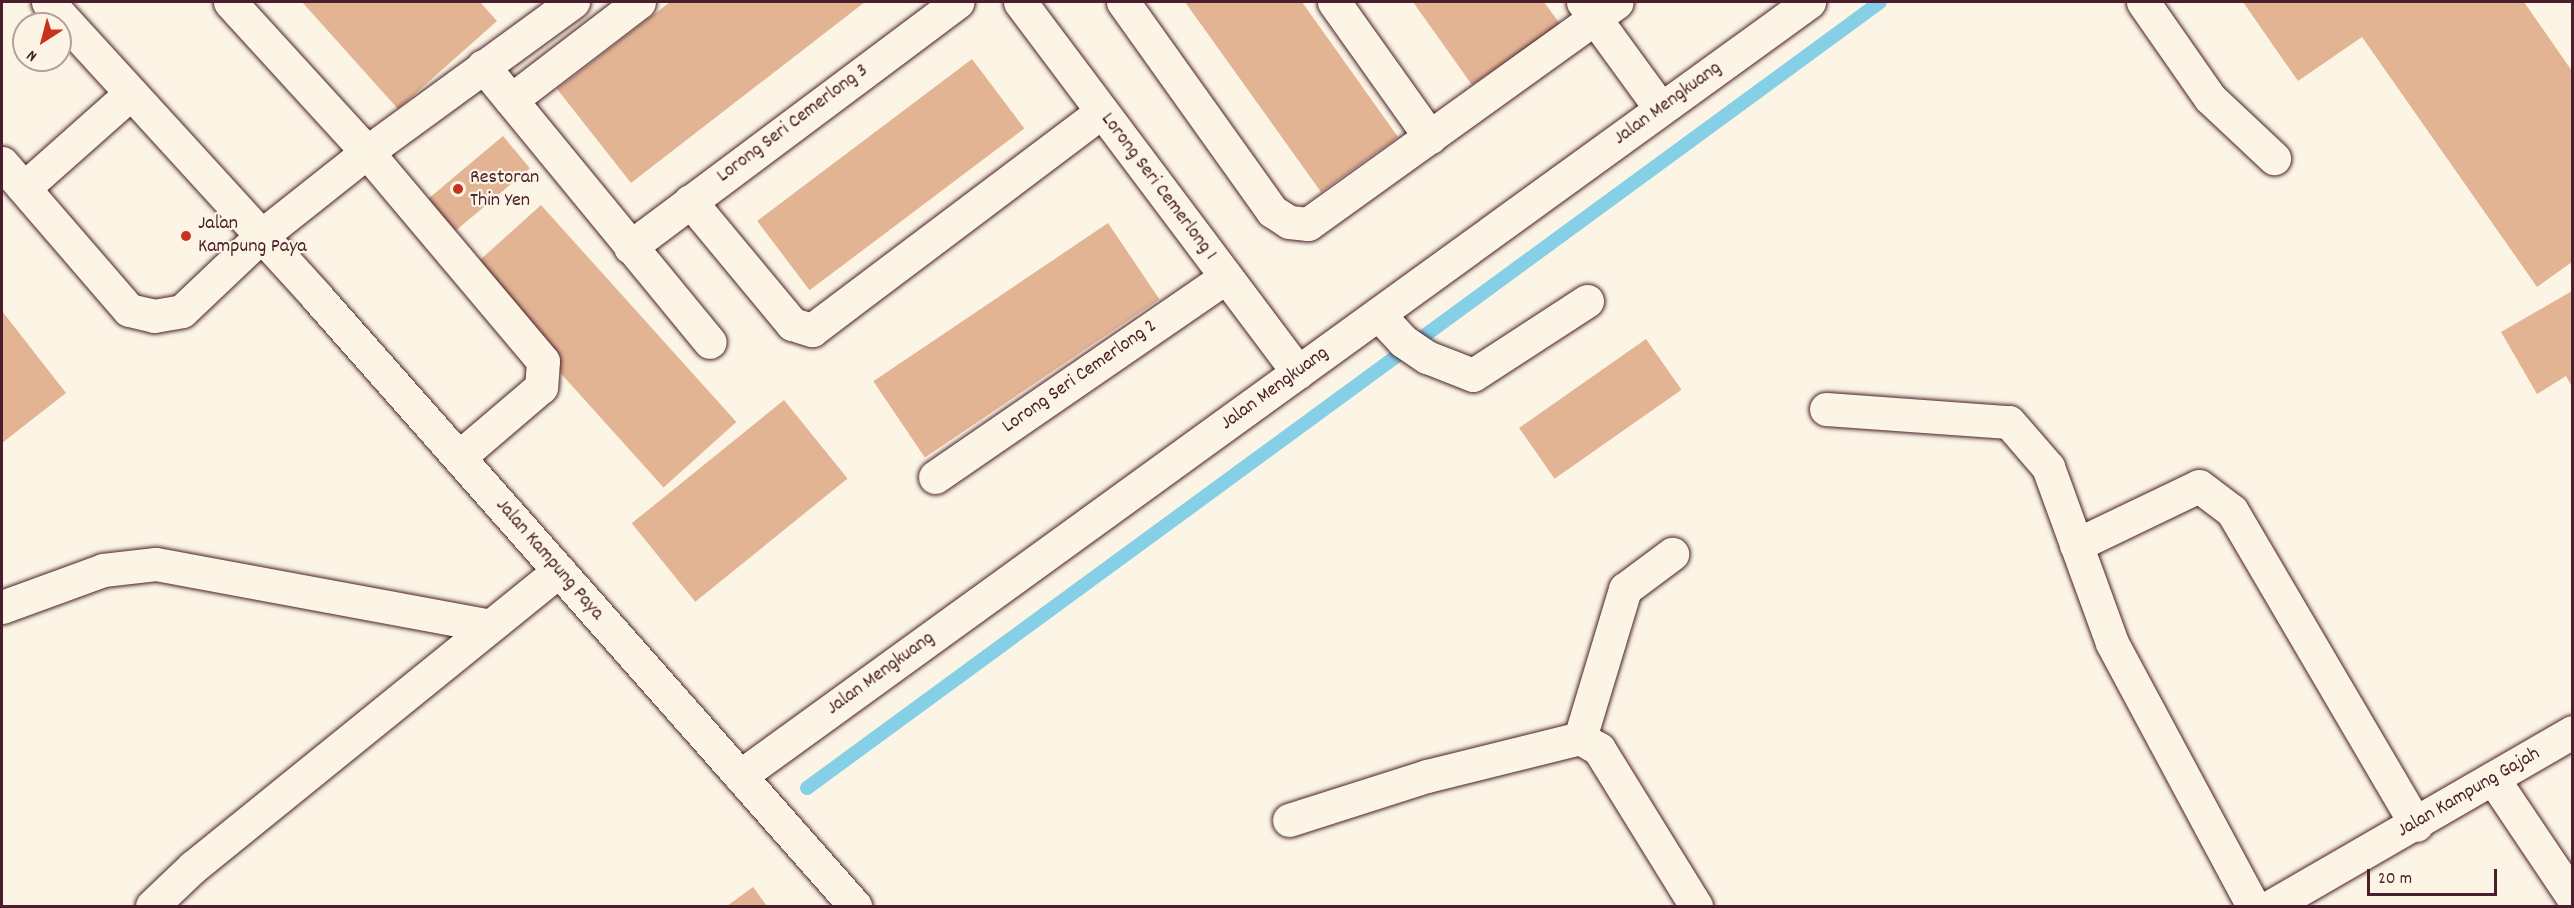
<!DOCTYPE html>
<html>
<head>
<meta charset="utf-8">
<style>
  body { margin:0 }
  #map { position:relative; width:2574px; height:908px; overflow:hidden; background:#fcf5e5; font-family:Dekko,sans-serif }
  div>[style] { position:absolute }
  .stream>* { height:14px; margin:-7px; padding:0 7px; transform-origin:7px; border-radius:7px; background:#86d0e7 }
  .building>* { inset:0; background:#e3b494; transform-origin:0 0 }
  .roads { filter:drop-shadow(0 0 2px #4a1f2b) drop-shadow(0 0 2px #4a1f2b) }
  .minor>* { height:33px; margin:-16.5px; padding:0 16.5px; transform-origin:16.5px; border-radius:16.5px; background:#fcf5e5 }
  .major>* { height:33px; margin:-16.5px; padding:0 16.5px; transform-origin:16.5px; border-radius:16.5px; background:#fcf5e5 }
  .dots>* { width:16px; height:16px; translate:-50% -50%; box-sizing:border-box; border:3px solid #fcf5e5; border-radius:50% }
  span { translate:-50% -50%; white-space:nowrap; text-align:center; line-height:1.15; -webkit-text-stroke:4.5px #fcf5e5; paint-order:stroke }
  .street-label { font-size:20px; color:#4a1f2b }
  .poi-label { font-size:20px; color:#4a1f2b }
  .left { translate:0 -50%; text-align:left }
  .frame { position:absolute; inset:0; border:3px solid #4a1f2b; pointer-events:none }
  .north { position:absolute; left:12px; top:12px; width:60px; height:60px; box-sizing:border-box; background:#fcf5e5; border:2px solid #b59f9b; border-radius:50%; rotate:216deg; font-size:16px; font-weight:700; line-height:24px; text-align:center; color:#4a1f2b }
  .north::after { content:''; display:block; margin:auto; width:21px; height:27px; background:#c8321e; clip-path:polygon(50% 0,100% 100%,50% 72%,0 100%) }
  .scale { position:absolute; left:2367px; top:869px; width:130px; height:27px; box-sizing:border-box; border:3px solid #4a1f2b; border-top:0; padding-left:8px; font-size:18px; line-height:21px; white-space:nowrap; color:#4a1f2b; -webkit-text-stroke:4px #fcf5e5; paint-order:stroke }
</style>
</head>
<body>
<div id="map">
  <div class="stream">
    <div style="left:807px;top:788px;width:1330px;rotate:-36.22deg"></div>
  </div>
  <div class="building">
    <div style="clip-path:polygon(302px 2px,480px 2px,497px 21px,398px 109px)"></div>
    <div style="clip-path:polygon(670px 2px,865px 2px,631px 183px,557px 89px)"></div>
    <div style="clip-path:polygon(1185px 2px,1302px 2px,1398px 137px,1321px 192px)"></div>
    <div style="clip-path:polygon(1413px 2px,1544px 2px,1560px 24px,1472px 85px)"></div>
    <div style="clip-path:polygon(2243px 2px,2524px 2px,2572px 71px,2572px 262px,2537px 287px,2362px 37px,2298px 81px)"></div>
    <div style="left:972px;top:59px;width:87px;height:269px;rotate:53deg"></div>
    <div style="left:503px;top:136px;width:42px;height:110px;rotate:50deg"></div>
    <div style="left:541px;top:205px;width:292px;height:98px;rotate:48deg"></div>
    <div style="left:1108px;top:223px;width:92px;height:283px;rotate:56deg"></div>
    <div style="clip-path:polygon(2572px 291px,2572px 387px,2566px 376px,2537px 394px,2501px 332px)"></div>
    <div style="clip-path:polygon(2px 311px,66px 393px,2px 443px)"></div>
    <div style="left:1646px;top:339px;width:62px;height:155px;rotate:55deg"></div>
    <div style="left:784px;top:400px;width:101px;height:196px;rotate:51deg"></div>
    <div style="clip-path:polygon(753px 887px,767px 906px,727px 906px)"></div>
  </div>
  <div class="roads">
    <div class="minor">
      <div style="left:48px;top:2px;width:399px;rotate:47.6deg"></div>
      <div style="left:317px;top:297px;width:813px;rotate:48.54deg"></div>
      <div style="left:230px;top:2px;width:203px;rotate:47.6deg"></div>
      <div style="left:367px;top:152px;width:273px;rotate:49.9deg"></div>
      <div style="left:543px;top:361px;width:26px;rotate:94deg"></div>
      <div style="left:541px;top:387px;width:108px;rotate:139.5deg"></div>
      <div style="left:1020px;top:2px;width:463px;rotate:53.1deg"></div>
      <div style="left:1123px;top:2px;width:257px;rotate:54.5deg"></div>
      <div style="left:1272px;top:211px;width:20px;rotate:33deg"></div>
      <div style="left:1289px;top:222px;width:19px;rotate:6deg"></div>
      <div style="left:1308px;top:224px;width:380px;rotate:-35.7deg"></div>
      <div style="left:1334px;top:2px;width:166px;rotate:54.6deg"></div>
      <div style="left:1583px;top:2px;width:132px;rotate:53.9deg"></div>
      <div style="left:2143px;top:2px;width:117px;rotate:55.1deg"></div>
      <div style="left:2210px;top:98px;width:88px;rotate:43.2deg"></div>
      <div style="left:483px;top:66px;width:357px;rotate:50.6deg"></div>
      <div style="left:511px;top:100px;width:161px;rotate:-37.4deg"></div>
      <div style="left:2px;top:163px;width:194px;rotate:49.2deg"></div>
      <div style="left:129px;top:310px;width:26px;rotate:13deg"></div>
      <div style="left:154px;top:316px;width:28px;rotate:-10deg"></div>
      <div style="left:182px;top:311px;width:109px;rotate:-43.5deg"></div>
      <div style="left:261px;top:236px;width:135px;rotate:-38.4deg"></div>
      <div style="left:367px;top:152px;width:255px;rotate:-36.1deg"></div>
      <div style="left:24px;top:188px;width:143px;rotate:-41.6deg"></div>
      <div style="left:690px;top:201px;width:160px;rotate:50.3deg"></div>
      <div style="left:792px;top:324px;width:21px;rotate:17deg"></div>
      <div style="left:812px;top:330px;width:362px;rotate:-37deg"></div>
      <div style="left:630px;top:247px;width:409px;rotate:-36.8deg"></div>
      <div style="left:1378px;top:314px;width:37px;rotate:47deg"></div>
      <div style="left:1403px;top:341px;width:29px;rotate:34deg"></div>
      <div style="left:1427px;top:357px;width:49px;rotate:21.4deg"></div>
      <div style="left:1473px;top:375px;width:136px;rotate:-33deg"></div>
      <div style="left:1826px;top:409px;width:183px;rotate:4.1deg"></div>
      <div style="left:2009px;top:422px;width:60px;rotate:49.1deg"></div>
      <div style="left:2048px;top:467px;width:187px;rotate:70deg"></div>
      <div style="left:2112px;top:643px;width:298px;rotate:61.8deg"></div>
      <div style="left:935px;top:477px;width:353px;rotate:-34.5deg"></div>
      <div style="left:2076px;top:545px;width:136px;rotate:-25.6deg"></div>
      <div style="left:2199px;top:486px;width:41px;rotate:37.1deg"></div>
      <div style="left:2232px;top:511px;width:364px;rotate:59.6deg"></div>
      <div style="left:2px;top:607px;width:108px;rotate:-20.1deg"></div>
      <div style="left:103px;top:570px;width:53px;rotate:-6.5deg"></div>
      <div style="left:156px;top:564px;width:340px;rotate:10.5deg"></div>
      <div style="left:1580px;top:738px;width:156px;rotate:-73.2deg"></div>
      <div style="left:1625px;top:589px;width:59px;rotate:-36.7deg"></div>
      <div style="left:740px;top:776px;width:1320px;rotate:-35.91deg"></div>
      <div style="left:2494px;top:780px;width:140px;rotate:56.1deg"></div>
      <div style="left:1289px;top:820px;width:145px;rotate:-17.7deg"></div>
      <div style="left:1427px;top:776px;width:158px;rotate:-13.9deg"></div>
      <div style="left:1580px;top:738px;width:22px;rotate:30deg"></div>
      <div style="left:1599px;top:749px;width:185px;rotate:58.3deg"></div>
      <div style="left:152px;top:906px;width:57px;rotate:-43.6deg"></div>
      <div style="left:193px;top:867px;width:471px;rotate:-39deg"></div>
    </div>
    <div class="major">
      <div style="left:2271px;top:906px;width:348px;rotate:-30deg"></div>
    </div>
  </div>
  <div class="dots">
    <div style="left:458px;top:189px;background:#c8321e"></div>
    <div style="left:186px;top:236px;background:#c8321e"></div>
  </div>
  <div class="street-label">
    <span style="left:1668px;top:104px;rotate:-36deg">Jalan Mengkuang</span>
    <span style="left:793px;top:124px;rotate:-37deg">Lorong Seri Cemerlong 3</span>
    <span style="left:1158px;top:187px;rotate:53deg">Lorong Seri Cemerlong 1</span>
    <span style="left:1080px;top:377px;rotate:-35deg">Lorong Seri Cemerlong 2</span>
    <span style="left:1275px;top:389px;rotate:-36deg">Jalan Mengkuang</span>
    <span style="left:549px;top:560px;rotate:49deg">Jalan Kampung Paya</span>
    <span style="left:881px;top:674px;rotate:-36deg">Jalan Mengkuang</span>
    <span style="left:2469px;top:793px;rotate:-30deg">Jalan Kampung Gajah</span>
  </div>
  <div class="poi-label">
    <span class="left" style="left:470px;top:190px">Restoran<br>Thin Yen</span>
    <span class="left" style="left:198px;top:236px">Jalan<br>Kampung Paya</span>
  </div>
  <div class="frame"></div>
  <div class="north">N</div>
  <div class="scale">20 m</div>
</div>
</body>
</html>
